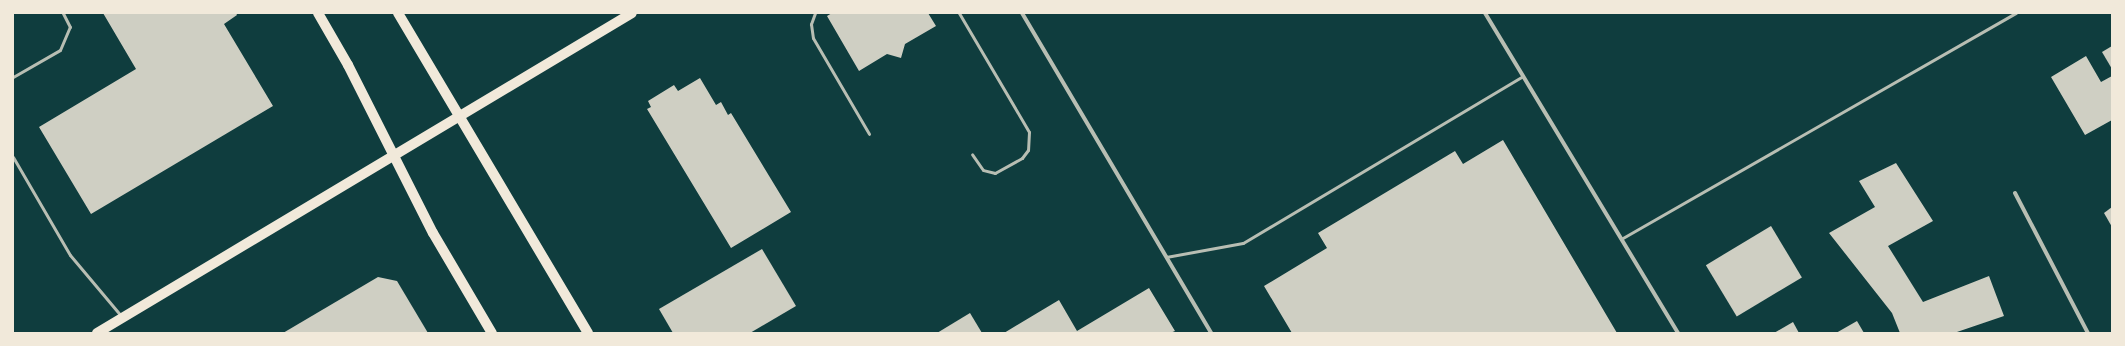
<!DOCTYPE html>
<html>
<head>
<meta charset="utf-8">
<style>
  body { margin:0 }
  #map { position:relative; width:2125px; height:346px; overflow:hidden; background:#0f3d3e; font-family:Overpass,sans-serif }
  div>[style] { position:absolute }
  .building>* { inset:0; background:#cfcfc3; transform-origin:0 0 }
  .service>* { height:3px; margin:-1.5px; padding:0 1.5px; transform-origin:1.5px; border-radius:1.5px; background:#b8beb3 }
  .minor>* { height:4px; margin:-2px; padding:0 2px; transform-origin:2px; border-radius:2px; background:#b8beb3 }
  .primary>* { height:10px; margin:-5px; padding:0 5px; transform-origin:5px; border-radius:5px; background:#f1e9da }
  span { translate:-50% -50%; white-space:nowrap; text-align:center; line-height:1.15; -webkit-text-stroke:3px #f1e9da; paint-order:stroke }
  .frame { position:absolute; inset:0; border:14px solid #f1e9da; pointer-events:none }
</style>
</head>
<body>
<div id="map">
  <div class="building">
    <div style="clip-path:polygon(103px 13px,236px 13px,237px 15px,224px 24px,273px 106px,91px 214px,39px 127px,136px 69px)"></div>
    <div style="clip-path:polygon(832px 13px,928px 13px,936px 26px,905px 44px,901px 58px,887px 54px,859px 71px,827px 16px)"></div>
    <div style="clip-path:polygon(2112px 46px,2112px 69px,2102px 52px)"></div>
    <div style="clip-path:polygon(2086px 56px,2101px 82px,2112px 76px,2112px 120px,2085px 135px,2051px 77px)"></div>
    <div style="clip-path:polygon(700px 78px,716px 105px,721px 102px,728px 115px,731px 113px,791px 212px,731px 248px,647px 109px,651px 107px,648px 101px,674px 85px,678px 91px)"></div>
    <div style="clip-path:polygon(1503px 140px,1617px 333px,1292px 333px,1264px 286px,1327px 248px,1318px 233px,1455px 151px,1463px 164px)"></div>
    <div style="clip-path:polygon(1896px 163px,1933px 221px,1888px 246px,1923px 302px,1989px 276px,2004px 316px,1954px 333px,1900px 333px,1892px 313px,1829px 233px,1875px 207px,1859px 181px)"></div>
    <div style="clip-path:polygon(2112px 207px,2112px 227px,2104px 213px)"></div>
    <div style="left:1771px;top:226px;width:60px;height:76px;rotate:59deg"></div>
    <div style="clip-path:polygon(762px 249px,796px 306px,750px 333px,673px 333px,659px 309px)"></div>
    <div style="clip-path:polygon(378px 277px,397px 281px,428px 333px,283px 333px)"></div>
    <div style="clip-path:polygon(1149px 288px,1175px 331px,1170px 333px,1004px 333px,1059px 300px,1077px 331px)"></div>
    <div style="clip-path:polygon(970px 313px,982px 333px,937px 333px)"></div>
    <div style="clip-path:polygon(1857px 321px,1864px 333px,1836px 333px)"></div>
    <div style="clip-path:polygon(1793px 322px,1799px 333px,1774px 333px)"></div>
  </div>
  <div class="service">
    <div style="left:815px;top:13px;width:12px;rotate:110deg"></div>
    <div style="left:811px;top:24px;width:14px;rotate:82deg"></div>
    <div style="left:813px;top:38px;width:111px;rotate:59.7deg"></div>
    <div style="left:959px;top:13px;width:138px;rotate:59.5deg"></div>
    <div style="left:1029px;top:132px;width:18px;rotate:93deg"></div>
    <div style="left:1028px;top:150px;width:10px;rotate:127deg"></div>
    <div style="left:1022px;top:158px;width:31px;rotate:151deg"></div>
    <div style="left:995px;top:173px;width:12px;rotate:-166deg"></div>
    <div style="left:983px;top:170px;width:19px;rotate:-125deg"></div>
    <div style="left:13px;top:77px;width:54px;rotate:-29.9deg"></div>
    <div style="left:60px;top:50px;width:25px;rotate:-67deg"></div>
    <div style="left:70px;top:27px;width:16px;rotate:-117deg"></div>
    <div style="left:13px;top:157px;width:113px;rotate:59.8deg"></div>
    <div style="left:70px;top:255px;width:81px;rotate:50deg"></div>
    <div style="left:1621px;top:239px;width:455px;rotate:-29.8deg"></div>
    <div style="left:1166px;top:257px;width:78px;rotate:-10.3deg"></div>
    <div style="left:1243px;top:243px;width:326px;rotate:-30.8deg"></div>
  </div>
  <div class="minor">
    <div style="left:1022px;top:13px;width:372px;rotate:59.4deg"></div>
    <div style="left:1485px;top:13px;width:374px;rotate:58.9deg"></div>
    <div style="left:2015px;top:193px;width:158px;rotate:62.5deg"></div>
  </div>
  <div class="primary">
    <div style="left:318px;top:13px;width:60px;rotate:60deg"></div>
    <div style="left:348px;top:65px;width:188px;rotate:63.2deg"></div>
    <div style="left:433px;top:233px;width:116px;rotate:59.5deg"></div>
    <div style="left:398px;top:13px;width:372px;rotate:59.3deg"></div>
    <div style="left:97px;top:333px;width:623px;rotate:-30.88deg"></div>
  </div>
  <div class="frame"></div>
</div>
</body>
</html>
